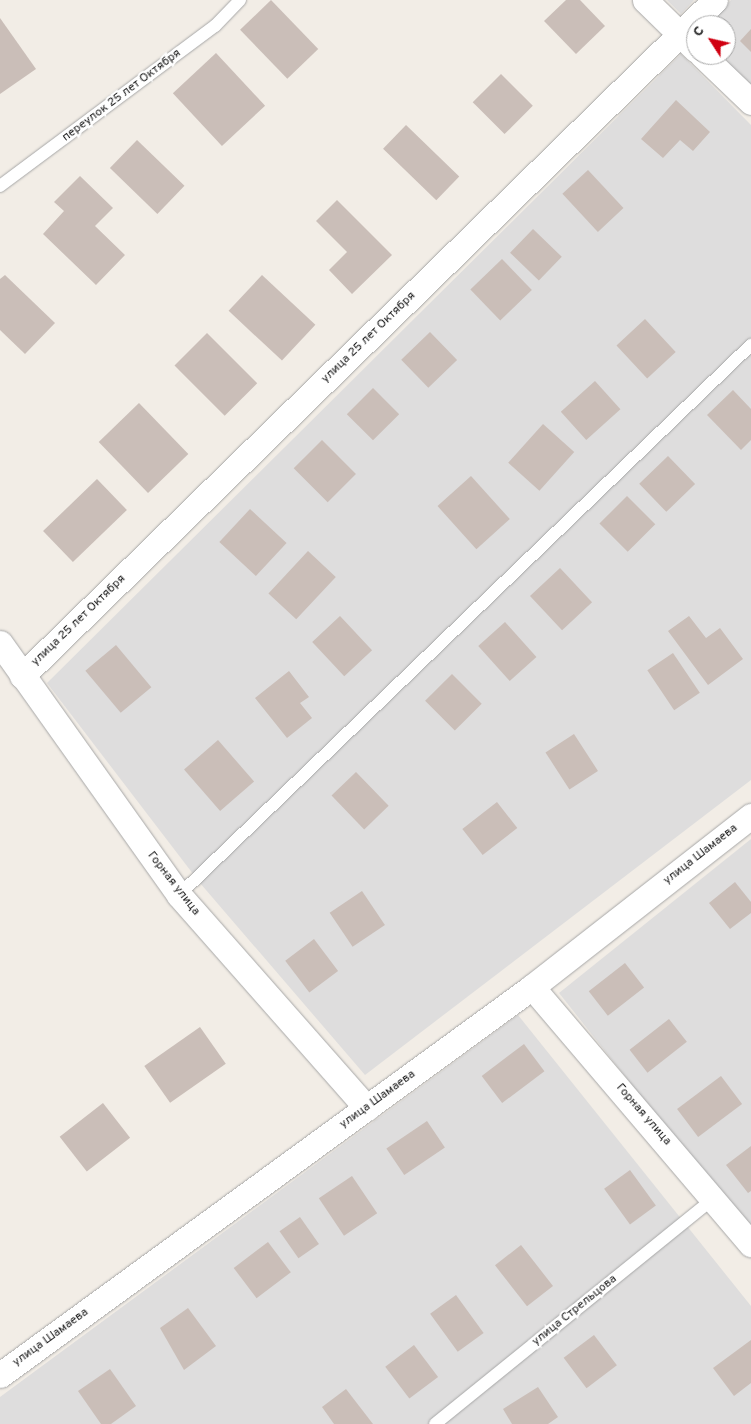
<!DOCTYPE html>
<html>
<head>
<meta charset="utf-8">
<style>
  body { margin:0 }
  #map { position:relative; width:751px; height:1424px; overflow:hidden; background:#f2ede6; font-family:Overpass,sans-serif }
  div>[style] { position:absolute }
  .residential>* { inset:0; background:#dedddd }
  .building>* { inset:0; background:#cabeb8; transform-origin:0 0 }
  .roads { filter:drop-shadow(0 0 1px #a7a7a7) drop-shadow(0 0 1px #a7a7a7) }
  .lane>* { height:12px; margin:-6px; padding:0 6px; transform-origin:6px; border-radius:6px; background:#fff }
  .street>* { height:25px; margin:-12.5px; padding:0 12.5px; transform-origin:12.5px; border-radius:12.5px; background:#fff }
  span { translate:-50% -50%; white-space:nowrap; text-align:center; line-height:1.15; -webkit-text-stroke:4.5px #fff; paint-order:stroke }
  .street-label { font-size:12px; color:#202020 }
  .north { position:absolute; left:686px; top:15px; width:50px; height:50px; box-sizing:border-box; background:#fff; border:1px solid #a6a6a6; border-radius:50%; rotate:305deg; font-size:14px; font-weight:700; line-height:20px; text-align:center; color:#202020 }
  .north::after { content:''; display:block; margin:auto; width:18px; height:22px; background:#d00011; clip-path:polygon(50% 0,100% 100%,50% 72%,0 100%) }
</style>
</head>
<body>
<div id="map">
  <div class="residential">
    <div style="clip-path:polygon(667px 0,694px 0,681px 14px)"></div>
    <div style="clip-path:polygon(731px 0,751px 0,751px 85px,720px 55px,726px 55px,726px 25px,707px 25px)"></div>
    <div style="clip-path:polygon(681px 54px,751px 125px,751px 780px,365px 1075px,200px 883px,47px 683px)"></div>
    <div style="clip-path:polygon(751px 839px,751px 1235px,559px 993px)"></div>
    <div style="clip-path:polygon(518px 1015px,751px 1306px,751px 1424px,0 1424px,0 1397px)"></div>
  </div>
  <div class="building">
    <div style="left:271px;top:0;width:68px;height:43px;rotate:46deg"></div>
    <div style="clip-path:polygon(566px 0,580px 0,605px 26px,576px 54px,544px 21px)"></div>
    <div style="clip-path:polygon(0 18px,36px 69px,0 94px)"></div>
    <div style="clip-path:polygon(751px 29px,751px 52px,740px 41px)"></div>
    <div style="left:216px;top:53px;width:72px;height:59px;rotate:47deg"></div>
    <div style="left:501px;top:74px;width:45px;height:40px;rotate:45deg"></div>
    <div style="clip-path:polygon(676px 100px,710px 132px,693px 151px,680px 140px,663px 158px,641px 139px)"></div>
    <div style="left:406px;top:125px;width:74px;height:33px;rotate:44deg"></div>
    <div style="left:137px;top:140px;width:66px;height:39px;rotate:44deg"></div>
    <div style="left:588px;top:170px;width:52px;height:35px;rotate:47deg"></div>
    <div style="clip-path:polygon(80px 176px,113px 208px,95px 226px,125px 255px,96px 285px,43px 234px,64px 211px,54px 202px)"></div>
    <div style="clip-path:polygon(337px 200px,392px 255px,352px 294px,329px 270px,347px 252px,316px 221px)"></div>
    <div style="left:533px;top:229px;width:40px;height:33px;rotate:44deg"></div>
    <div style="left:502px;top:259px;width:43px;height:44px;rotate:46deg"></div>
    <div style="clip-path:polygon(5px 275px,55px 323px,25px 354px,0 330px,0 279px)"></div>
    <div style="left:262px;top:275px;width:73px;height:49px;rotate:43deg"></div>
    <div style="left:645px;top:319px;width:45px;height:39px;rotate:47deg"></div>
    <div style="left:430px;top:332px;width:39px;height:40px;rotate:46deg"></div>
    <div style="left:207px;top:333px;width:71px;height:46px;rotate:45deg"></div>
    <div style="left:595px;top:381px;width:38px;height:46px;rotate:48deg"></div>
    <div style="left:373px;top:388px;width:37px;height:37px;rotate:45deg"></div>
    <div style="clip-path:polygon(733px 390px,751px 409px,751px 440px,741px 450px,707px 415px)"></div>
    <div style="left:139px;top:403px;width:71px;height:56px;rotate:46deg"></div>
    <div style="left:543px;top:424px;width:42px;height:52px;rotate:42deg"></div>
    <div style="left:322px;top:440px;width:48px;height:40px;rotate:45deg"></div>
    <div style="left:668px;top:456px;width:39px;height:40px;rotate:46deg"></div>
    <div style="left:471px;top:476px;width:58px;height:45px;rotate:48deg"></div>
    <div style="left:97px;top:479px;width:43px;height:75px;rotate:46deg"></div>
    <div style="left:627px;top:496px;width:40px;height:39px;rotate:45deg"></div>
    <div style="left:250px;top:509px;width:50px;height:45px;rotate:43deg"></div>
    <div style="left:308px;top:551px;width:38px;height:58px;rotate:43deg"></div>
    <div style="left:560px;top:568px;width:47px;height:41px;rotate:47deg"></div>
    <div style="left:340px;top:616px;width:47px;height:38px;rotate:47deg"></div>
    <div style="clip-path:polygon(689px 616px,706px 638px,720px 628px,743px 659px,708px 685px,668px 631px)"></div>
    <div style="left:505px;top:622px;width:47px;height:36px;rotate:48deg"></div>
    <div style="left:116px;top:645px;width:55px;height:40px;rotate:50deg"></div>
    <div style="left:673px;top:653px;width:48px;height:31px;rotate:56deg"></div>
    <div style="clip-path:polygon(289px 671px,309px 697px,300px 703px,312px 718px,287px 738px,255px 698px)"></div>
    <div style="left:452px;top:674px;width:42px;height:38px;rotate:45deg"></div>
    <div style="left:574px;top:734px;width:44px;height:34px;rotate:57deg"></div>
    <div style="left:218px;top:740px;width:55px;height:45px;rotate:49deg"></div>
    <div style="left:356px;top:772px;width:47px;height:34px;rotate:46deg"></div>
    <div style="left:497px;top:802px;width:33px;height:44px;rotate:52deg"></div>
    <div style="clip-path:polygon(735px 882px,751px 902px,751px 913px,730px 929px,709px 903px)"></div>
    <div style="left:362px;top:891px;width:41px;height:39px;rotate:56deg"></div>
    <div style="left:314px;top:939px;width:40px;height:36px;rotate:53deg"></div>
    <div style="left:625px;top:963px;width:31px;height:46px;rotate:52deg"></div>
    <div style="left:669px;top:1019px;width:29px;height:50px;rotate:52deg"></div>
    <div style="left:200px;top:1027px;width:45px;height:68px;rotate:55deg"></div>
    <div style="left:524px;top:1044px;width:34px;height:53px;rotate:53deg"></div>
    <div style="left:721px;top:1076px;width:35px;height:55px;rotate:53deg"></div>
    <div style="left:103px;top:1103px;width:44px;height:55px;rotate:52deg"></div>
    <div style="left:427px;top:1121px;width:32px;height:49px;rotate:56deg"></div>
    <div style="clip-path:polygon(751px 1146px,751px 1191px,748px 1193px,726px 1165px)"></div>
    <div style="left:630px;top:1170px;width:44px;height:32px;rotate:54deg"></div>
    <div style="left:352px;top:1176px;width:45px;height:40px;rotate:56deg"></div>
    <div style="left:300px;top:1217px;width:33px;height:25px;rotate:55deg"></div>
    <div style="left:268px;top:1242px;width:38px;height:43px;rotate:53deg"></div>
    <div style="left:521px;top:1245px;width:52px;height:33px;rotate:52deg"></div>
    <div style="left:456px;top:1295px;width:47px;height:32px;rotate:54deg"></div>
    <div style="clip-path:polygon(188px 1308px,216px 1346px,184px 1370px,160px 1328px)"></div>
    <div style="left:594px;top:1335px;width:38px;height:38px;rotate:53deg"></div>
    <div style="clip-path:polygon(751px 1340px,751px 1383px,734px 1396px,713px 1368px)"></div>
    <div style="left:414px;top:1345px;width:40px;height:36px;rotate:53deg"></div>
    <div style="clip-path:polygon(110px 1369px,136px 1406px,111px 1424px,101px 1424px,78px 1391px)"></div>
    <div style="clip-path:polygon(538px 1387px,558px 1417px,548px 1424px,512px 1424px,503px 1409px)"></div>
    <div style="clip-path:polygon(346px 1389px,373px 1424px,334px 1424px,322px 1407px)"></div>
  </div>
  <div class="roads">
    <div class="lane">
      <div style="left:0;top:186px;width:268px;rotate:-36.7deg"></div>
      <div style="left:215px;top:26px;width:36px;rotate:-46deg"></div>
      <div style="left:179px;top:895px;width:794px;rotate:-43.88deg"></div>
      <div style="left:435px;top:1424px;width:360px;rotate:-39deg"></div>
    </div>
    <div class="street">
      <div style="left:645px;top:0;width:71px;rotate:44.4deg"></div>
      <div style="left:702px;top:55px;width:68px;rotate:43.8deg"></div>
      <div style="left:0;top:643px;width:309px;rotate:54.6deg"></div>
      <div style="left:179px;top:895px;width:284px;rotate:48.6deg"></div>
      <div style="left:22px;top:676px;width:968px;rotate:-44.29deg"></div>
      <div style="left:532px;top:987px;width:338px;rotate:49.6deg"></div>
      <div style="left:0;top:1375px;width:658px;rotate:-36.1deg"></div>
      <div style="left:532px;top:987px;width:278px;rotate:-38deg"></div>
    </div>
  </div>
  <div class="street-label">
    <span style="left:122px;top:96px;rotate:-37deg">переулок 25 лет Октября</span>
    <span style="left:369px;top:338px;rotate:-44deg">улица 25 лет Октября</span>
    <span style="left:79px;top:621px;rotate:-44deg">улица 25 лет Октября</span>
    <span style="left:701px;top:855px;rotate:-38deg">улица Шамаева</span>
    <span style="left:173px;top:884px;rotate:52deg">Горная улица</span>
    <span style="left:378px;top:1100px;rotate:-36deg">улица Шамаева</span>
    <span style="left:643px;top:1115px;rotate:49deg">Горная улица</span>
    <span style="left:575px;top:1311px;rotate:-39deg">улица Стрельцова</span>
    <span style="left:51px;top:1338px;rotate:-36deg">улица Шамаева</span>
  </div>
  <div class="north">С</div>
</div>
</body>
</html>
